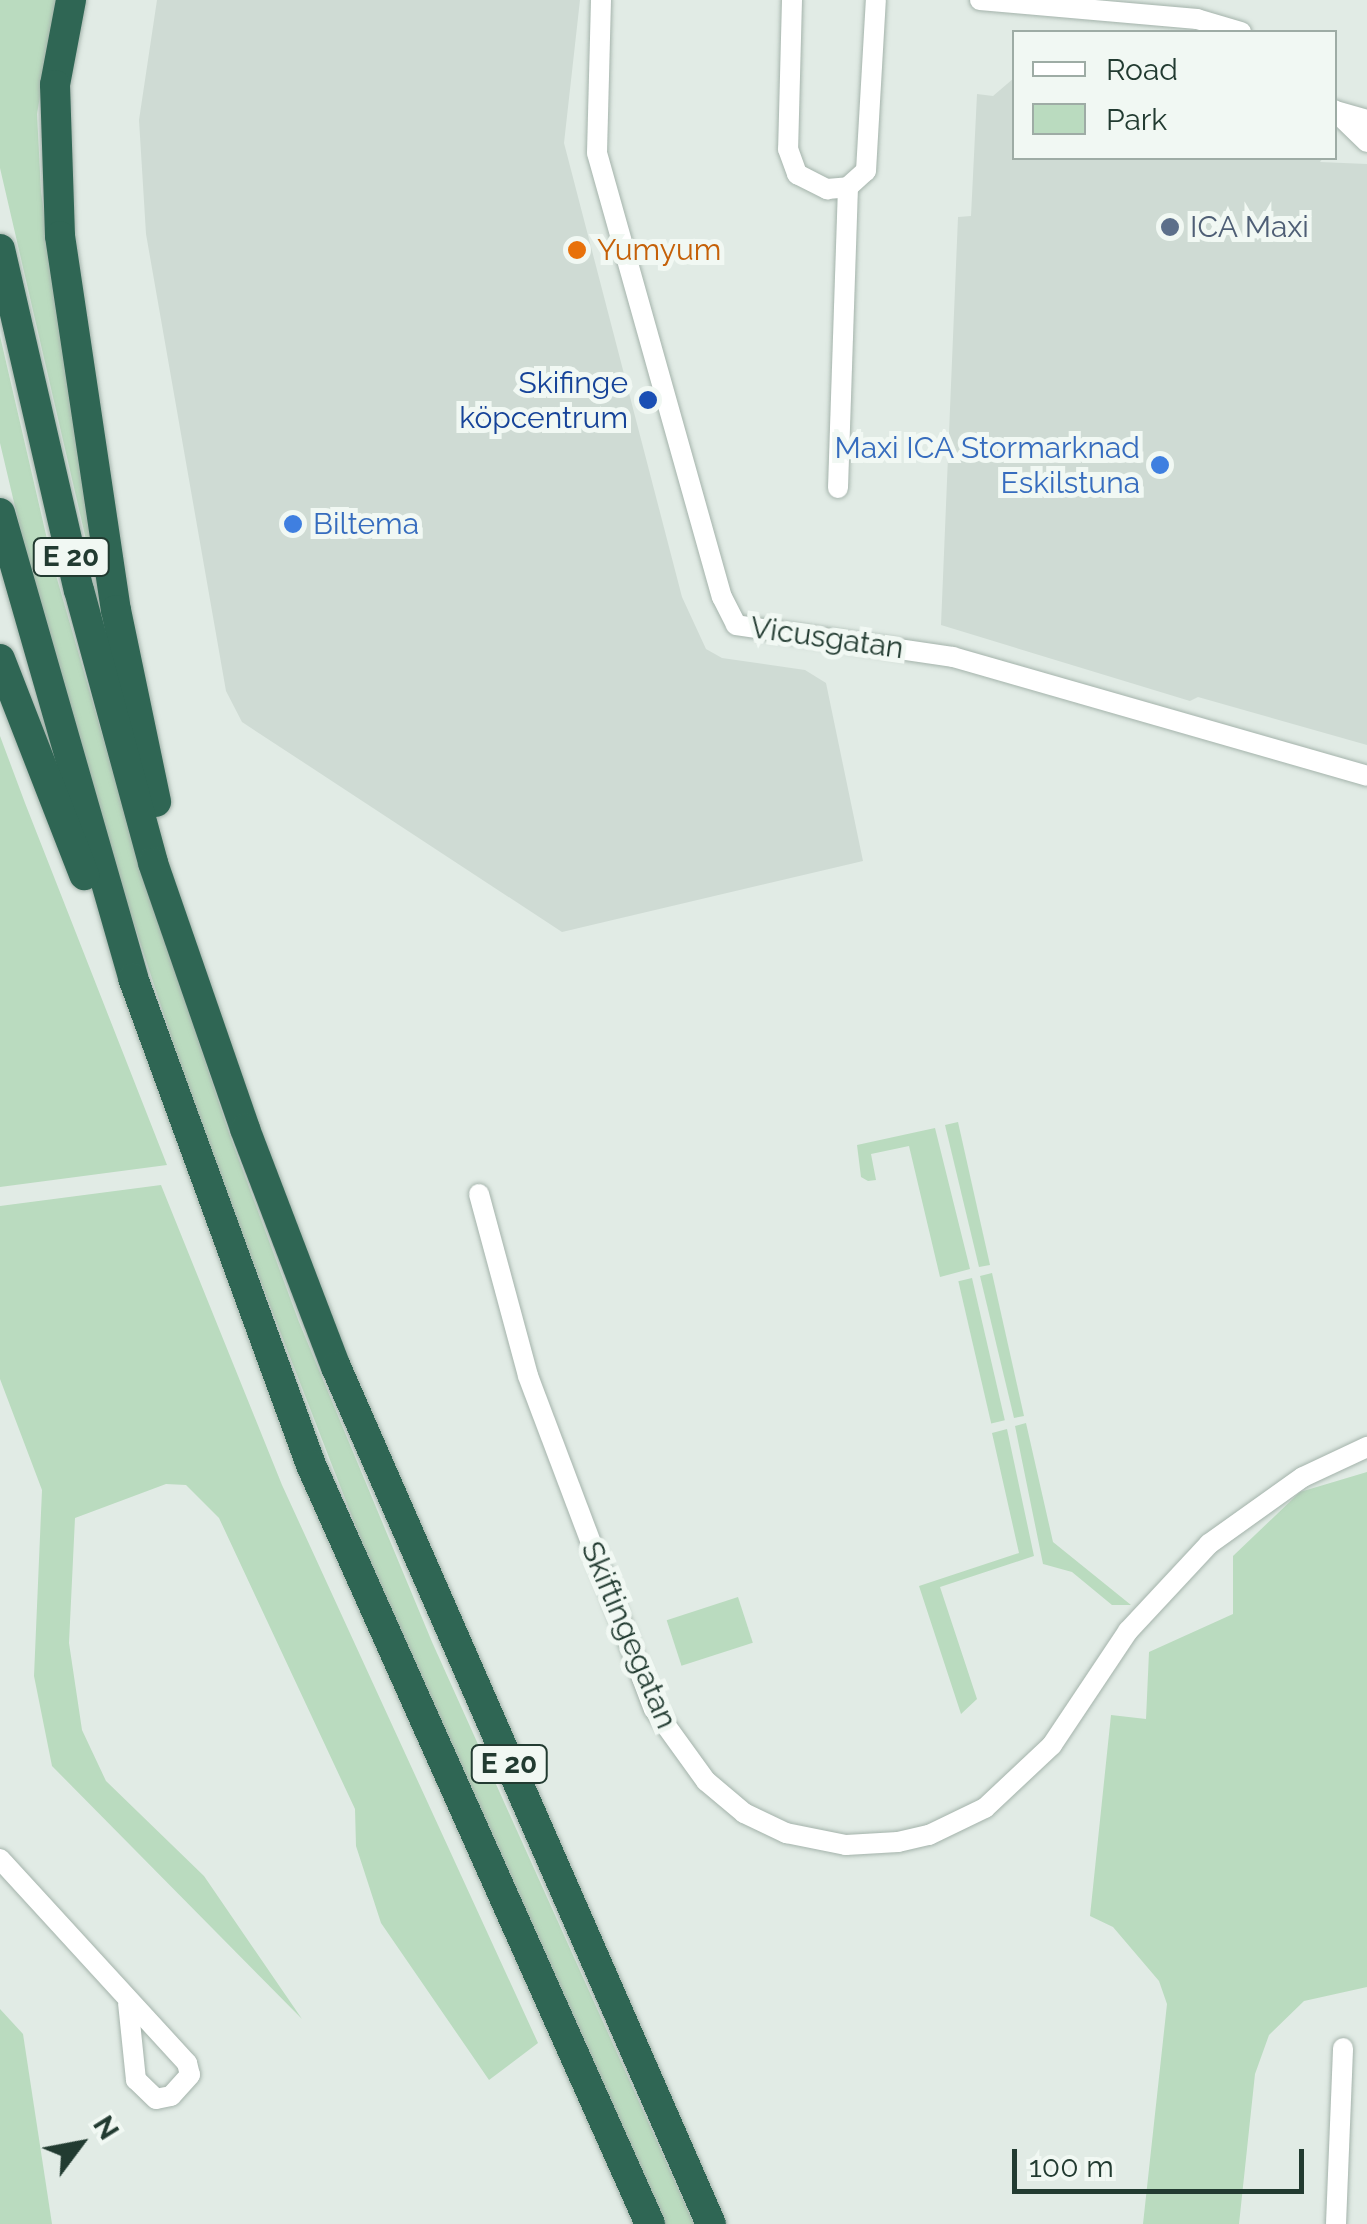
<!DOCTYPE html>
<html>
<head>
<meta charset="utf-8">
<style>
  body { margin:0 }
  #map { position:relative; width:1367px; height:2224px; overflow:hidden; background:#e1ebe5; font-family:Raleway,sans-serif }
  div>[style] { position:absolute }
  .built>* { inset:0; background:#cfdbd4 }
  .green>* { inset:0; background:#badbbf; transform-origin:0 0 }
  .roads { filter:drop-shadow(0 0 2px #a4b3ab) drop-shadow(0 0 2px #a4b3ab) }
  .minor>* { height:20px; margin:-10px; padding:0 10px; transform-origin:10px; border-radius:10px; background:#fff }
  .motorway>* { height:30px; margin:-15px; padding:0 15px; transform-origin:15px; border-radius:15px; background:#2f6654 }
  .dots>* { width:28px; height:28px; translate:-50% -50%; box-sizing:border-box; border:5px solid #f1f8f3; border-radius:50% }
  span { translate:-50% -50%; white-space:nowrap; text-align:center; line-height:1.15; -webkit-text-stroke:10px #f1f8f3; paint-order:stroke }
  .shield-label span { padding:2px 8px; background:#f1f8f3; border:2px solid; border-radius:8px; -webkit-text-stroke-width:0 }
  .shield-label { font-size:28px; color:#223b31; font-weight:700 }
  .service-label { font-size:30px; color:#4e5e75 }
  .left { translate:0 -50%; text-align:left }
  .food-label { font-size:30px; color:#c56008 }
  .transit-label { font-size:30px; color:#164399 }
  .right { translate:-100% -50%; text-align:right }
  .shop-label { font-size:30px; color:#366cbe }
  .street-label { font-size:30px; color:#223b31 }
  .legend { position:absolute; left:1012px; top:30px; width:325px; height:130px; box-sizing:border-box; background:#f1f8f3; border:2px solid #9eaca5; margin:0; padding:12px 18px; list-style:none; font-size:30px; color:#223b31 }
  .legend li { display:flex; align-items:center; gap:20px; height:50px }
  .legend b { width:50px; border:2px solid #9eaca5 }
  .north { position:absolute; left:30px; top:2094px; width:100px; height:100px; -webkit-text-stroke:8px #f1f8f3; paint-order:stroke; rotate:58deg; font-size:28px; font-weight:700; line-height:40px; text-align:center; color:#223b31 }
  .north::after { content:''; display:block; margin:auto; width:35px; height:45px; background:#223b31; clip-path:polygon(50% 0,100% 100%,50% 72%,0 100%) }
  .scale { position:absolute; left:1012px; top:2149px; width:292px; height:45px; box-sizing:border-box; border:5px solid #223b31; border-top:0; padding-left:12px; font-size:30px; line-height:35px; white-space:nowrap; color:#223b31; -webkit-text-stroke:8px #f1f8f3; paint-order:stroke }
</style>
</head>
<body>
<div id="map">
  <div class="built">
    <div style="clip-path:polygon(157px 0,580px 0,564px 143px,682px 597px,706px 649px,722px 658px,805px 670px,826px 683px,863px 861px,562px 932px,242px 722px,226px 691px,146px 234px,139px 120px)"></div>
    <div style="clip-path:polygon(1014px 78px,1014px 158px,1323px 158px,1320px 162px,1367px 164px,1367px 745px,1198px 697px,1190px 701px,941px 625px,958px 217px,971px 216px,977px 94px,993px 96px)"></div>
  </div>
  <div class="green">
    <div style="clip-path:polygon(0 0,56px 0,37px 114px,41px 192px,100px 600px,0 168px)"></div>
    <div style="clip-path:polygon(0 336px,53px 565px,139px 862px,229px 1133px,299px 1322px,432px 1642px,694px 2224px,665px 2224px,372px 1568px,203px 1133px,97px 812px,29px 566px,0 443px)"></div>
    <div style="clip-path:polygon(0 736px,25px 803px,167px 1165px,0 1187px)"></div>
    <div style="clip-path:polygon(958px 1122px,990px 1265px,979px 1267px,945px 1125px)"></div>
    <div style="clip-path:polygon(935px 1128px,970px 1269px,940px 1277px,909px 1146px,871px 1154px,876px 1180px,868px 1181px,861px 1177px,857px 1145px)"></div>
    <div style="clip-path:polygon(161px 1185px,282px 1485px,538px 2043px,489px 2080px,381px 1923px,356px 1846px,355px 1809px,219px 1518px,186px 1485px,166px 1484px,75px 1518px,69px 1643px,82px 1730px,106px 1781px,204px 1876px,302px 2019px,52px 1766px,34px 1676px,42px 1490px,0 1379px,0 1206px)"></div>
    <div style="clip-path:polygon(992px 1273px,1024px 1416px,1014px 1418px,980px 1276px)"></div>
    <div style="left:972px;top:1278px;width:146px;height:14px;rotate:77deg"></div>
    <div style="clip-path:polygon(1026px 1423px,1053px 1542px,1131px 1605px,1112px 1605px,1072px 1572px,1043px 1564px,1015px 1426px)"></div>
    <div style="clip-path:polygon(1007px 1429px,1034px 1556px,940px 1587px,977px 1699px,961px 1714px,919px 1586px,1019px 1553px,992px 1433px)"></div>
    <div style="clip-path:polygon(1367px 1472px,1367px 1987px,1304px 2001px,1269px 2035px,1255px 2074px,1239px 2224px,1143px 2224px,1167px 2004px,1159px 1981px,1113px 1927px,1090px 1916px,1111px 1715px,1146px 1719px,1149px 1652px,1233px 1614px,1233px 1556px,1300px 1492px)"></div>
    <div style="left:738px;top:1597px;width:48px;height:75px;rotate:72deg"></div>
    <div style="clip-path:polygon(0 2009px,23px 2034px,52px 2224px,0 2224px)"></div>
  </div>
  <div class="roads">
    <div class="minor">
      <div style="left:601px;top:0;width:153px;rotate:91.5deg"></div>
      <div style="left:597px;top:153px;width:461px;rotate:74.3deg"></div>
      <div style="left:722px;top:597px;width:31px;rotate:63deg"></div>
      <div style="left:736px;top:625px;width:219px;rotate:8.4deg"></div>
      <div style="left:953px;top:657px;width:431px;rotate:16deg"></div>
      <div style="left:792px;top:0;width:149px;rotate:91.5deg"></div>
      <div style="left:788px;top:149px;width:27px;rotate:70deg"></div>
      <div style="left:797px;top:174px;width:34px;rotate:27deg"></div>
      <div style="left:827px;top:189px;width:21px;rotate:-5deg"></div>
      <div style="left:848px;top:187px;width:24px;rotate:-42deg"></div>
      <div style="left:866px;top:171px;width:171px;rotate:-86.7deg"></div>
      <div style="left:980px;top:0;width:218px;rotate:5deg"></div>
      <div style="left:1197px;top:19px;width:46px;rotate:16.5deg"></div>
      <div style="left:1334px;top:110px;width:46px;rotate:44.1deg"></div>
      <div style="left:1336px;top:111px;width:32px;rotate:16deg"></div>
      <div style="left:838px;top:488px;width:301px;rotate:-88.1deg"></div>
      <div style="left:479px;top:1194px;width:188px;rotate:74.9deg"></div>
      <div style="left:528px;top:1376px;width:356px;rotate:69.3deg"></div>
      <div style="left:654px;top:1709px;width:89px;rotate:54.2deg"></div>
      <div style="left:706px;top:1781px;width:50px;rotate:40.1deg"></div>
      <div style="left:744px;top:1813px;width:47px;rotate:25.5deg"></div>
      <div style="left:786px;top:1833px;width:61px;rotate:11.3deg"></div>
      <div style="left:846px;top:1845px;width:52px;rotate:-3.3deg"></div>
      <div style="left:898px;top:1842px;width:32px;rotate:-13deg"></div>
      <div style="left:929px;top:1835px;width:62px;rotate:-25.7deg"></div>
      <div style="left:985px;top:1808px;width:92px;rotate:-43.2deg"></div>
      <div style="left:1052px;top:1745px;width:137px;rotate:-56.3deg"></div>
      <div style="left:1128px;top:1631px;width:119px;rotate:-47deg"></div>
      <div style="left:1209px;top:1544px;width:115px;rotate:-35.5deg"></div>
      <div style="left:1303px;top:1477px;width:71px;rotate:-25.1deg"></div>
      <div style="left:0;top:1859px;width:277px;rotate:47.5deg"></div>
      <div style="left:187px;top:2063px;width:12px;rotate:76deg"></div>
      <div style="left:190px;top:2075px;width:28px;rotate:132deg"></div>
      <div style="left:171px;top:2096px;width:15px;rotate:169deg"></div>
      <div style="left:156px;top:2099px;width:28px;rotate:-136deg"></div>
      <div style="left:136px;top:2080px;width:77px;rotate:-95.9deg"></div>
      <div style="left:1336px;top:2224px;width:176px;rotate:-87.7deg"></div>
    </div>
    <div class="motorway">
      <div style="left:71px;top:0;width:86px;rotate:100.7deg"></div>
      <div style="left:55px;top:85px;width:151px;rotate:88.1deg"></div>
      <div style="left:60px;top:236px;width:378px;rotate:81.5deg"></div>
      <div style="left:116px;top:610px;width:196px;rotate:78.2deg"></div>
      <div style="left:0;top:249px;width:350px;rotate:77deg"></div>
      <div style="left:79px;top:590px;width:283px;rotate:74.8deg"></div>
      <div style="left:153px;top:863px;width:281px;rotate:70.9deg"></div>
      <div style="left:245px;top:1129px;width:255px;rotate:69.1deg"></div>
      <div style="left:336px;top:1367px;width:935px;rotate:66.37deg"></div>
      <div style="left:0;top:513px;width:484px;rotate:74deg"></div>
      <div style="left:133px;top:978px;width:519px;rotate:69.92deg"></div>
      <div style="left:311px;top:1465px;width:831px;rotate:65.93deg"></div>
      <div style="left:0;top:659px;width:232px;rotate:68.7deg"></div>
    </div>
  </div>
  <div class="dots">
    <div style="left:1170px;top:227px;background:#5c6f8a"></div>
    <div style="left:577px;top:250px;background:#e8710a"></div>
    <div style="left:648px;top:400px;background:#1a4fb4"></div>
    <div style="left:1160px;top:465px;background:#3f7fe0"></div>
    <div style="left:293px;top:524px;background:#3f7fe0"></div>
  </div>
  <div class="shield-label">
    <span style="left:71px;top:557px">E 20</span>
    <span style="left:509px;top:1764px">E 20</span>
  </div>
  <div class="service-label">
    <span class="left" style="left:1190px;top:227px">ICA Maxi</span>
  </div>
  <div class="food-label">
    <span class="left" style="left:597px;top:250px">Yumyum</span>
  </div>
  <div class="transit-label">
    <span class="right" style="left:628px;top:400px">Skifinge<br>köpcentrum</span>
  </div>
  <div class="shop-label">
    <span class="right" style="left:1140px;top:465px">Maxi ICA Stormarknad<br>Eskilstuna</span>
    <span class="left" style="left:313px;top:524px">Biltema</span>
  </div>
  <div class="street-label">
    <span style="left:827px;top:638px;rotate:8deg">Vicusgatan</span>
    <span style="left:629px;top:1635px;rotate:67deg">Skiftingegatan</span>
  </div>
  <ul class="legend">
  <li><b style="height:12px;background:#fff"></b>Road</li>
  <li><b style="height:28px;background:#badbbf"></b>Park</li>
  </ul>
  <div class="north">N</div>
  <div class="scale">100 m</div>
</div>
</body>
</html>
